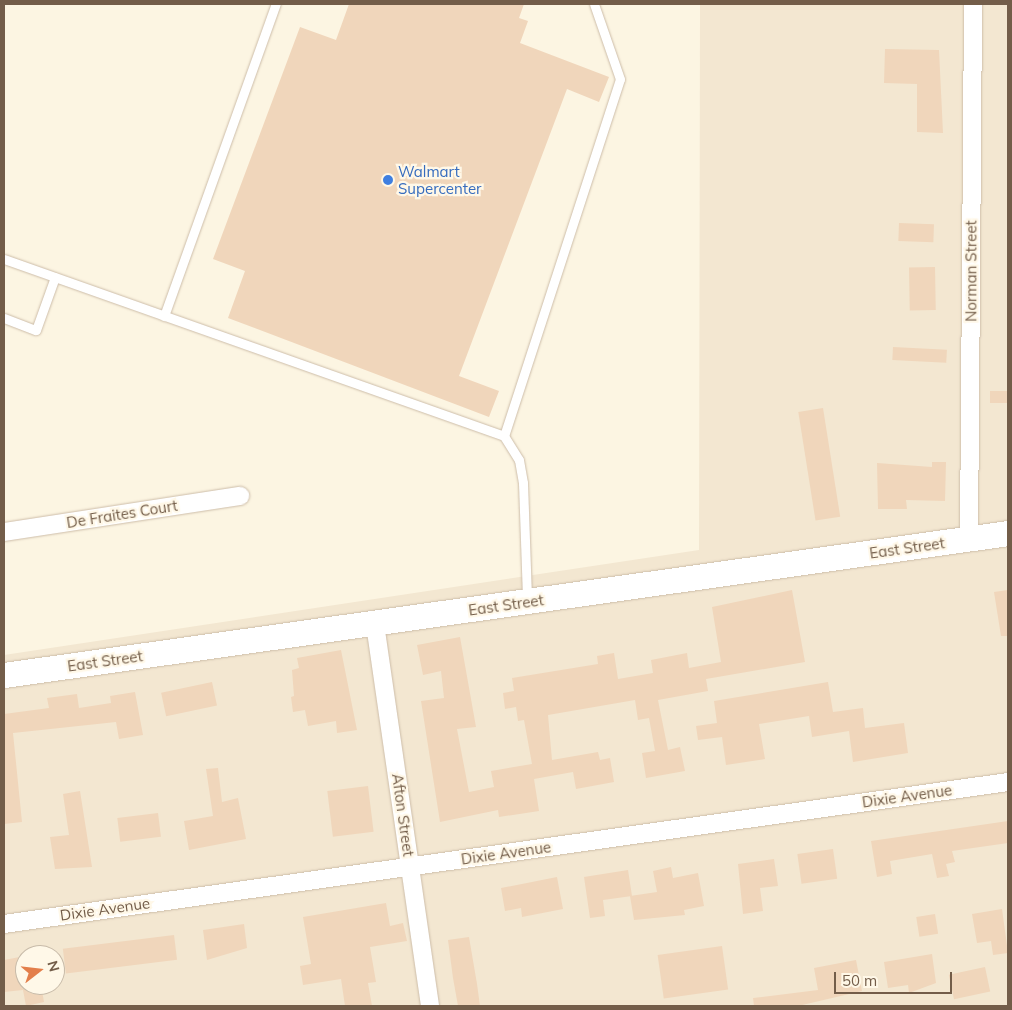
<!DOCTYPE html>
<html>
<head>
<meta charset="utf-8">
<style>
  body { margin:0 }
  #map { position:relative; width:1012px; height:1010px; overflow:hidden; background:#fcf5e2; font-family:Mulish,sans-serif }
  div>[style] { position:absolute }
  .residential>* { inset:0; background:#f3e7d1 }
  .building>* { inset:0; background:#f0d6bb; transform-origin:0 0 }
  .roads { filter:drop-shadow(0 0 1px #cdbda9) drop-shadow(0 0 1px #cdbda9) }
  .lane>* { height:9px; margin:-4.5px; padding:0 4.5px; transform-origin:4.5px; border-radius:4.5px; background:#fff }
  .street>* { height:18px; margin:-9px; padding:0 9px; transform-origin:9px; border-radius:9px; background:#fff }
  .secondary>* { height:25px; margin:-12.5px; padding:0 12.5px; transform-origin:12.5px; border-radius:12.5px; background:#fff }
  .dots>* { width:14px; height:14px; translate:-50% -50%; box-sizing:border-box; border:2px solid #fff8e8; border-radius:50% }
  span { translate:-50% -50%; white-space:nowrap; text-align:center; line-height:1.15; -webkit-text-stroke:4.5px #fff8e8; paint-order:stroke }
  .shop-label { font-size:15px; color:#366cbe }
  .left { translate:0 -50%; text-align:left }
  .street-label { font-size:15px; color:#735d49 }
  .frame { position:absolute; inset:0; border:5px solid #735d49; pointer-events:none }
  .north { position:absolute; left:15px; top:945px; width:50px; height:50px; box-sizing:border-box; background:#fff8e8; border:1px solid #c7baa8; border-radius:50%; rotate:74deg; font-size:14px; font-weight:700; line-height:20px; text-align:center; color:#735d49 }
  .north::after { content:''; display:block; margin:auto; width:18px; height:22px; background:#e37e4a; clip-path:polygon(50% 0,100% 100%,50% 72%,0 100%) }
  .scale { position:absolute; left:834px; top:972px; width:118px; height:22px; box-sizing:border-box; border:2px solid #735d49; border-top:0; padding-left:6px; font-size:15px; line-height:18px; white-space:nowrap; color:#735d49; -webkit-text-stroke:4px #fff8e8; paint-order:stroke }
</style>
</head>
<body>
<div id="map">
  <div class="residential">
    <div style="clip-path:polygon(evenodd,700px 4px,1008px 4px,1008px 1006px,4px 1006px,4px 655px,699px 550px,700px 4px,25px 955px,55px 955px,55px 985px,25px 985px,25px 955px)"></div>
  </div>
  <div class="building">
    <div style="clip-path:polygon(349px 4px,524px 4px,519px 18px,528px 21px,520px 43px,609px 77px,599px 102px,567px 89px,459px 376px,499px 391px,489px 417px,228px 318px,245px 271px,213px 259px,300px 27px,336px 40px)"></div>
    <div style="clip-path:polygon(885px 49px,939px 50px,943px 133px,917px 132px,917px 84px,884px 83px)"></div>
    <div style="left:899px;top:223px;width:35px;height:18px;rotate:2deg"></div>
    <div style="left:935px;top:267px;width:43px;height:26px;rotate:89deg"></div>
    <div style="left:893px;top:347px;width:54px;height:13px;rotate:3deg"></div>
    <div style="left:990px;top:391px;width:18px;height:12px"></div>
    <div style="left:823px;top:408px;width:110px;height:25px;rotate:81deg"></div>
    <div style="clip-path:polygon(932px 462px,946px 462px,945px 501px,906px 500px,907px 509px,878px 509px,877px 463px,932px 467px)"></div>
    <div style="clip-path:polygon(792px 590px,805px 662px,706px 679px,708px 691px,658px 700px,668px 750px,680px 747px,685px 771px,646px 778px,642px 753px,655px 751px,649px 718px,638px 720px,635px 700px,548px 715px,552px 760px,598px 752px,600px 760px,610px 758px,614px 782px,576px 789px,573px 772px,534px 779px,539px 811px,499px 817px,498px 810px,440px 822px,421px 701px,444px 698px,441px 671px,423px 675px,417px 645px,460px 637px,476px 727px,457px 729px,469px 792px,494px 787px,491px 771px,532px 764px,524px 720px,518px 721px,516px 707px,505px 709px,503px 693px,514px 691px,512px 678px,598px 664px,597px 656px,614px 653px,618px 679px,653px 673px,651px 660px,687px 653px,689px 668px,721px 662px,712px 607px)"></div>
    <div style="clip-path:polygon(1008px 590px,1008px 636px,1001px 636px,994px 592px)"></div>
    <div style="clip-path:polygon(341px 650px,357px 730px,337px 733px,336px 721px,308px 726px,305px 710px,293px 712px,291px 697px,294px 696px,292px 670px,299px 668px,297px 658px)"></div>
    <div style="left:212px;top:682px;width:24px;height:52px;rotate:78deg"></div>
    <div style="clip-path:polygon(828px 682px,833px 712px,863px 708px,865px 728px,904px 723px,908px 753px,853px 762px,849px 731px,812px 737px,809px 716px,759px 724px,765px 759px,726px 765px,722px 737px,698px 740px,696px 726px,717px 723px,714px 701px)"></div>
    <div style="clip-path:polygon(135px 692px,143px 735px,119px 739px,116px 722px,13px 733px,22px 822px,4px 824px,4px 714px,49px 708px,47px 698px,77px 694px,79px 708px,111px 703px,110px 696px)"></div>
    <div style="clip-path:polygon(218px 768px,222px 802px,238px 798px,246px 839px,189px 850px,184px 821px,213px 816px,206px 769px)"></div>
    <div style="left:368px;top:786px;width:46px;height:41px;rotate:83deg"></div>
    <div style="clip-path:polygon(80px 791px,92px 867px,55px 869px,50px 837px,69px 835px,63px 794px)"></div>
    <div style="left:158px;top:813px;width:24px;height:41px;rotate:83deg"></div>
    <div style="clip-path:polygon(1008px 821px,1008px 843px,952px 851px,955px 862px,946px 864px,949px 876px,937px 878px,932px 854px,890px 861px,892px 874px,877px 877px,871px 841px)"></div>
    <div style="left:833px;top:849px;width:30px;height:36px;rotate:82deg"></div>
    <div style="clip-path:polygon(774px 859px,778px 886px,760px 888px,763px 911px,743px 914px,738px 864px)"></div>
    <div style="clip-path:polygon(671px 867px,673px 878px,698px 873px,704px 906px,684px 910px,685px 915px,634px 920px,630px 896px,657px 892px,653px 871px)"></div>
    <div style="clip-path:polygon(628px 870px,632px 896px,603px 900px,605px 916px,590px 918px,584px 877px)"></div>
    <div style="clip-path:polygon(557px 877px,563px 909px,522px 917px,521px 908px,505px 911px,501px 888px)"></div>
    <div style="clip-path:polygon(386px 903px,390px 926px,403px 923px,407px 941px,370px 947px,376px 982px,368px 983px,372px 1006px,345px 1006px,341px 979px,303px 985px,300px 966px,311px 964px,303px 917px)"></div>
    <div style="clip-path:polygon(1002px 909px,1008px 953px,993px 955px,991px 941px,977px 943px,972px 914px)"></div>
    <div style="left:935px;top:914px;width:20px;height:19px;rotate:81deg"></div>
    <div style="clip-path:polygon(244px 924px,247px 948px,207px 960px,203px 930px)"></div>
    <div style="left:174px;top:935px;width:25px;height:112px;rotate:83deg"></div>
    <div style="clip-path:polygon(469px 937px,477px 984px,480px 1006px,458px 1006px,453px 978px,448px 940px)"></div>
    <div style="left:722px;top:946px;width:44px;height:65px;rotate:82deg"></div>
    <div style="clip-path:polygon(932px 954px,936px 983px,909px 993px,908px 985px,888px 988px,884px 962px)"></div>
    <div style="clip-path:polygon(25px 956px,25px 985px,41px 985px,44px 1002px,26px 1006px,23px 990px,4px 992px,4px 960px)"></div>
    <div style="clip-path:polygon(856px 960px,862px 991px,798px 1006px,754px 1006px,753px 998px,818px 990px,814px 968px)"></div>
    <div style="left:985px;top:967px;width:25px;height:37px;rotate:78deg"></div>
  </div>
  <div class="roads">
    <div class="lane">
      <div style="left:4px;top:259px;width:530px;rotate:19.49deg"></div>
      <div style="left:504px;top:436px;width:375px;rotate:-72deg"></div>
      <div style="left:620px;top:79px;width:79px;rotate:-109.1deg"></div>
      <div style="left:164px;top:316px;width:331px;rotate:-70.3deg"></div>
      <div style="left:4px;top:318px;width:34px;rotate:21deg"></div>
      <div style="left:36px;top:330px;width:56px;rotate:-70.3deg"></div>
      <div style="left:504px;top:436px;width:28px;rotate:58deg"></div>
      <div style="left:519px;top:460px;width:23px;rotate:80deg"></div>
      <div style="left:523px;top:483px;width:115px;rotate:88deg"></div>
    </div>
    <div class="street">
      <div style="left:4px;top:532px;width:239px;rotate:-8.7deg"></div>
      <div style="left:969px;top:539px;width:535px;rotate:-89.57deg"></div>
      <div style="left:375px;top:624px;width:386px;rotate:81.8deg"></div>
      <div style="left:4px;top:924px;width:1014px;rotate:-8.05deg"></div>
    </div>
    <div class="secondary">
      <div style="left:4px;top:675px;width:1014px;rotate:-8.05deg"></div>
    </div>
  </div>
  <div class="dots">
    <div style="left:388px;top:180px;background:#3f7fe0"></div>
  </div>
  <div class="shop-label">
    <span class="left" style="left:398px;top:180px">Walmart<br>Supercenter</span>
  </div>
  <div class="street-label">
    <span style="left:971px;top:271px;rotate:-90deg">Norman Street</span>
    <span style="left:122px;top:514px;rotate:-9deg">De Fraites Court</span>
    <span style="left:907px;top:548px;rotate:-8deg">East Street</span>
    <span style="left:506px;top:605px;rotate:-8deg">East Street</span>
    <span style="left:105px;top:661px;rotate:-8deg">East Street</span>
    <span style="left:907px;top:796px;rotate:-8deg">Dixie Avenue</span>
    <span style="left:403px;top:815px;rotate:82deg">Afton Street</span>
    <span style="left:506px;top:853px;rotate:-8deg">Dixie Avenue</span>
    <span style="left:105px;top:909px;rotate:-8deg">Dixie Avenue</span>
  </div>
  <div class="frame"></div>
  <div class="north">N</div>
  <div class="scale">50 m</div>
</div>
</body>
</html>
